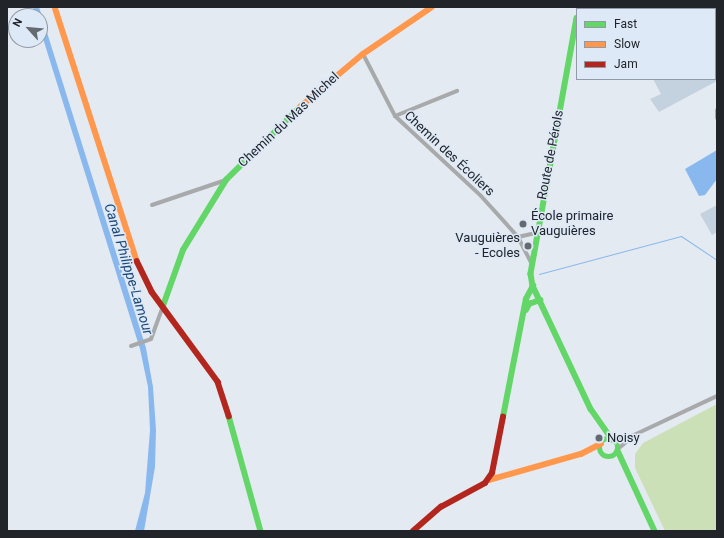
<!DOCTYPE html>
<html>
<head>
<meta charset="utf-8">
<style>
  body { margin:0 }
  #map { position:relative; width:724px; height:538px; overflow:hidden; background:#e4eaf1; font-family:Roboto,sans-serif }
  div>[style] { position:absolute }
  .green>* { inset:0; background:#cce0b8 }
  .water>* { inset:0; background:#88b8ee }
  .stream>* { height:1px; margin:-0.5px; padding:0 0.5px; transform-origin:0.5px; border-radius:0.5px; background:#88b8ee }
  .building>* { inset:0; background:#c4d1df }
  .street>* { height:4px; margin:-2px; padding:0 2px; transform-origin:2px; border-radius:2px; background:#a7a9aa }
  .fast>* { height:5.5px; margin:-2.75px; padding:0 2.75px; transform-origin:2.75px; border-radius:2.75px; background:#63d668 }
  .fast>.ring { margin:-2.75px; padding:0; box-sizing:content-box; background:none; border:5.5px solid #63d668; border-radius:50% }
  .slow>* { height:5.5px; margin:-2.75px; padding:0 2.75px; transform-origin:2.75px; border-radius:2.75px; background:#ff974d }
  .jam>* { height:5.5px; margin:-2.75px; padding:0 2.75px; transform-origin:2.75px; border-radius:2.75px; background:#b3261e }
  .dots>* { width:11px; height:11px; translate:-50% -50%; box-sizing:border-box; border:2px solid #dee9f7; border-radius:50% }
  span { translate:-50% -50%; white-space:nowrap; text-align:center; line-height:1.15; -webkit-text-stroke:3px #dee9f7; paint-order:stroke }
  .street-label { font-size:13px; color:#21252a }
  .poi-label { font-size:13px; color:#21252a }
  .left { translate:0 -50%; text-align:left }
  .right { translate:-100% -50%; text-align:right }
  .water-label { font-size:14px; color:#1b4878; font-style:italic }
  .frame { position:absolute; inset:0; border:8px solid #21252a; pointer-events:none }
  .legend { position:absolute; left:576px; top:8px; width:140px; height:72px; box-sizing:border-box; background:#dee9f7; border:1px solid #929ba5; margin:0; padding:5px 7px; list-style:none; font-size:12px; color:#21252a }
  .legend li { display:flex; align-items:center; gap:8px; height:20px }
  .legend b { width:20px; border:1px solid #929ba5 }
  .north { position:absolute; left:8px; top:8px; width:40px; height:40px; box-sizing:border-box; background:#dee9f7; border:1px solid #929ba5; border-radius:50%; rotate:297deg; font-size:11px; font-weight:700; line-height:16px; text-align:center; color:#21252a }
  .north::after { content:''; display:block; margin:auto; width:14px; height:18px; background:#656a70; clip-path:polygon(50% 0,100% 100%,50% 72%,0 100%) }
</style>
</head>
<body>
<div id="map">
  <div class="green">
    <div style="clip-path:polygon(717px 404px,717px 531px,665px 531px,635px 468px,635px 454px,643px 443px)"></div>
  </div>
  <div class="water">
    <div style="clip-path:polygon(33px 7px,39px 7px,146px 348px,153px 387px,156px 430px,155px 467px,144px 531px,135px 531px,145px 493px,150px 430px,148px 387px,140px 349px,40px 29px,40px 16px,36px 16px)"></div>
    <div style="clip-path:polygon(717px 150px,717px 179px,705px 195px,699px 196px,685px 169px)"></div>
  </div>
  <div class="stream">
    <div style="left:539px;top:274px;width:147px;rotate:-15deg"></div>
    <div style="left:681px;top:236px;width:43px;rotate:33.7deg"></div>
  </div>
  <div class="building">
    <div style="clip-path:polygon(653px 79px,717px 79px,717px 81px,659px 112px,650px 99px,661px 94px)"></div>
    <div style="clip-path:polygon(717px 205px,717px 232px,712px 235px,700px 214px)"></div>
  </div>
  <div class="street">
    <div style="left:363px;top:54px;width:70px;rotate:62.7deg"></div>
    <div style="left:395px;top:116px;width:117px;rotate:42.9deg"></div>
    <div style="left:481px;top:196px;width:55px;rotate:47.9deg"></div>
    <div style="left:518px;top:237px;width:28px;rotate:63deg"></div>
    <div style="left:717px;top:110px;width:8px;rotate:90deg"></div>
    <div style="left:395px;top:116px;width:67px;rotate:-22deg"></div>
    <div style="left:152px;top:205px;width:78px;rotate:-18.7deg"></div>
    <div style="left:518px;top:237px;width:18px;rotate:-13deg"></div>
    <div style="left:131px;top:346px;width:21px;rotate:-19deg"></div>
    <div style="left:151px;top:339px;width:35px;rotate:-70deg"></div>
    <div style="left:615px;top:440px;width:20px;rotate:-15deg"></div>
    <div style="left:634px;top:435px;width:92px;rotate:-25.2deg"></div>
    <div style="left:619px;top:448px;width:16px;rotate:-40deg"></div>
  </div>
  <div class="fast">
    <div style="left:579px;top:9px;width:2px;rotate:-63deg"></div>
    <div style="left:577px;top:18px;width:260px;rotate:100.2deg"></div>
    <div style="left:531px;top:274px;width:12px;rotate:81deg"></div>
    <div style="left:533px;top:286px;width:136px;rotate:64.8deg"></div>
    <div style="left:591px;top:409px;width:37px;rotate:55deg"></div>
    <div style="left:163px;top:306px;width:59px;rotate:-70.3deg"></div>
    <div style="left:183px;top:250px;width:82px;rotate:-58.4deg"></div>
    <div style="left:226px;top:180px;width:104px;rotate:-44.6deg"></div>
    <div style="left:526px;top:310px;width:7px;rotate:-63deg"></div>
    <div style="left:529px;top:304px;width:12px;rotate:-20deg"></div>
    <div style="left:229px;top:416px;width:119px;rotate:74.5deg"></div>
    <div style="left:503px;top:417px;width:120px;rotate:-79deg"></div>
    <div style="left:526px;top:299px;width:15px;rotate:-62deg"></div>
    <div class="ring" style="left:600px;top:439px;width:12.5px;height:12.5px"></div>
    <div style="left:618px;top:451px;width:88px;rotate:65.2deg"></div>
  </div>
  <div class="slow">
    <div style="left:55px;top:7px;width:267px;rotate:72.1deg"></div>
    <div style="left:300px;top:107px;width:82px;rotate:-40.1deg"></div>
    <div style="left:363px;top:54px;width:83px;rotate:-34.3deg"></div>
    <div style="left:489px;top:480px;width:96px;rotate:-15.8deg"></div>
    <div style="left:581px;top:454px;width:22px;rotate:-27deg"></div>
  </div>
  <div class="jam">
    <div style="left:137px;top:261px;width:34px;rotate:64deg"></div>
    <div style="left:152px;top:292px;width:112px;rotate:53.7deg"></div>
    <div style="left:218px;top:382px;width:36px;rotate:72deg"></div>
    <div style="left:413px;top:531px;width:37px;rotate:-41deg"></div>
    <div style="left:441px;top:507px;width:50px;rotate:-28.6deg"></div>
    <div style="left:485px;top:483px;width:12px;rotate:-55deg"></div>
    <div style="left:492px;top:473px;width:57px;rotate:-78.9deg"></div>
  </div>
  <div class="dots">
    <div style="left:523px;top:224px;background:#656a70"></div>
    <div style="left:528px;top:246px;background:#656a70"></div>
    <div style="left:599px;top:438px;background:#656a70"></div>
  </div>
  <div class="street-label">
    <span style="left:289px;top:120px;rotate:-43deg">Chemin du Mas Michel</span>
    <span style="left:449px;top:154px;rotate:43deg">Chemin des Écoliers</span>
    <span style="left:551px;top:155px;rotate:-79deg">Route de Pérols</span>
  </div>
  <div class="poi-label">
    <span class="left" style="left:531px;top:224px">École primaire<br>Vauguières</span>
    <span class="right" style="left:520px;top:246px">Vauguières<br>- Ecoles</span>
    <span class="left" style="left:607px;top:438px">Noisy</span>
  </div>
  <div class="water-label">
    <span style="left:129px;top:269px;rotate:73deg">Canal Philippe-Lamour</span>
  </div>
  <div class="frame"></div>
  <ul class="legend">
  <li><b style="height:5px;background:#63d668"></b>Fast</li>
  <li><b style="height:5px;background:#ff974d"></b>Slow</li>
  <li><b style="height:5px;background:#b3261e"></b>Jam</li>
  </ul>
  <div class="north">N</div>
</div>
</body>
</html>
